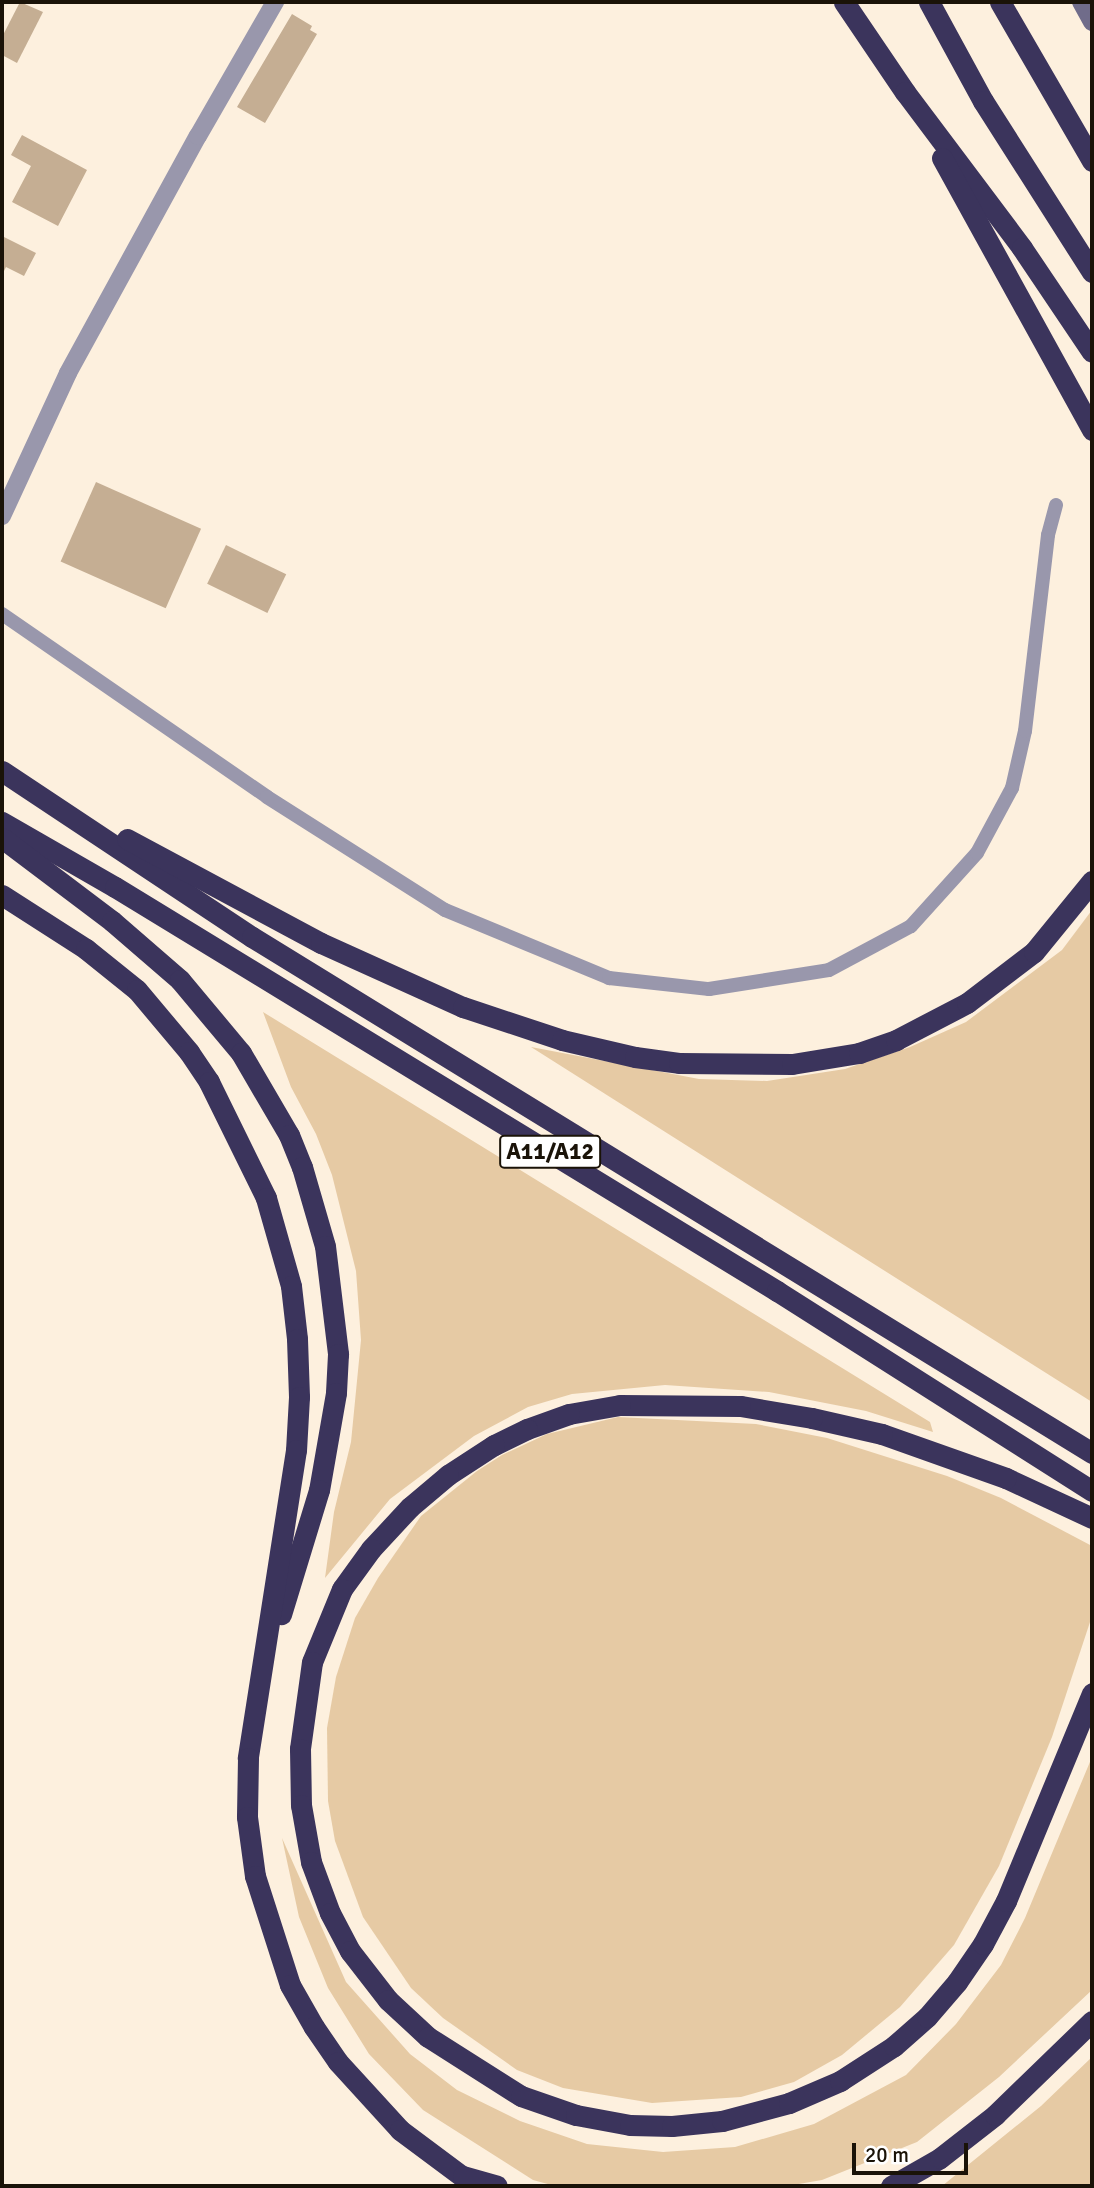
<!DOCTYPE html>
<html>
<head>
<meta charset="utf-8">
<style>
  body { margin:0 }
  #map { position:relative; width:1094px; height:2188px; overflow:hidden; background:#fdf0de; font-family:Signika,sans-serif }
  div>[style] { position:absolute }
  .green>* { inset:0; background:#e6caa4 }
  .building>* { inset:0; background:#c5ae93; transform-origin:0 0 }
  .lane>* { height:14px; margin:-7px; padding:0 7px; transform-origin:7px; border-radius:7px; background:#9997ac }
  .street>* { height:18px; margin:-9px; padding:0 9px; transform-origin:9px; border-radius:9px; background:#9997ac }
  .secondary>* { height:18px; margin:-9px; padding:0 9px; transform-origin:9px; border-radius:9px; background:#706c8a }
  .highway>* { height:21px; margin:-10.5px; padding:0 10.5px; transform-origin:10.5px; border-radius:10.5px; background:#3b345c }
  span { translate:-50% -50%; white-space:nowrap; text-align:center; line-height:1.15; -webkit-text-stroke:7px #fff; paint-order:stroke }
  .shield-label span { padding:2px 5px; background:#fff; border:2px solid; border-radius:5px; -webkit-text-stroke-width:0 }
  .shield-label { font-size:23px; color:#1a1308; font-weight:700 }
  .frame { position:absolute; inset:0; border:4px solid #1a1308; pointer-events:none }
  .scale { position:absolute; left:852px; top:2143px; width:116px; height:32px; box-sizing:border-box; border:4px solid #1a1308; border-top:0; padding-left:9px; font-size:21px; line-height:24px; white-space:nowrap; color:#1a1308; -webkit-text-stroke:5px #fff; paint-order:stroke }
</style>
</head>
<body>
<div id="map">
  <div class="green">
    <div style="clip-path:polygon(1092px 910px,1092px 1402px,531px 1047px,699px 1079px,767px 1081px,845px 1069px,910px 1047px,966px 1022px,1062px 950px)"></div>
    <div style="clip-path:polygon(263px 1012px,930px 1422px,933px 1432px,866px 1411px,769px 1392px,665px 1385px,572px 1394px,528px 1407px,474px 1436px,390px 1499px,325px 1578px,334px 1512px,351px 1442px,361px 1340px,356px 1271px,332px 1175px,316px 1134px,291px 1087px)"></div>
    <div style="clip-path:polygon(618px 1417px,756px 1424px,827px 1438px,947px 1476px,1001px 1498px,1092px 1546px,1092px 1616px,1052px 1737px,999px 1866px,954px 1945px,900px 2007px,842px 2055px,794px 2082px,741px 2097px,652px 2103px,563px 2088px,517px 2070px,443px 2018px,411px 1988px,363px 1917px,335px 1841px,328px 1801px,327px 1728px,336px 1677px,355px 1618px,378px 1578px,421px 1516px,477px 1471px,502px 1455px,547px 1434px)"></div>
    <div style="clip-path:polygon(1092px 1757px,1092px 1990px,999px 2077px,917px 2142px,822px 2180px,787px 2186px,555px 2186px,533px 2180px,423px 2110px,369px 2054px,328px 1988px,299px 1917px,282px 1838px,346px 1982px,410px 2054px,457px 2090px,520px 2121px,587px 2144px,663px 2152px,735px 2147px,814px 2124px,906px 2075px,956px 2024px,1001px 1965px,1025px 1918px)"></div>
    <div style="clip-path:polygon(1092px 2057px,1092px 2186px,942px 2186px,1041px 2106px)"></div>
  </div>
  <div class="building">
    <div style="clip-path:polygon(20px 2px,43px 12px,17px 63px,2px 55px,2px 37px)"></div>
    <div style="clip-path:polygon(292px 14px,312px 26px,310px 30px,317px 34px,265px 123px,237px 107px)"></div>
    <div style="clip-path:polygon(22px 135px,87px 170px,58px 226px,12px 202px,31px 166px,11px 155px)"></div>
    <div style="clip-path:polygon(2px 236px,36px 253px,24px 276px,6px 267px,2px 275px)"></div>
    <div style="left:96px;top:482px;width:115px;height:87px;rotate:24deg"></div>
    <div style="left:226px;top:545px;width:67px;height:43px;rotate:26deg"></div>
  </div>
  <div class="lane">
    <div style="left:2px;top:614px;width:322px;rotate:34.6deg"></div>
    <div style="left:267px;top:797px;width:211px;rotate:32.4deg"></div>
    <div style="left:445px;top:910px;width:178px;rotate:22.5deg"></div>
    <div style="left:609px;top:978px;width:101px;rotate:6.3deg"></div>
    <div style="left:709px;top:989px;width:121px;rotate:-9deg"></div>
    <div style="left:829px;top:970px;width:93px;rotate:-28.2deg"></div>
    <div style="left:911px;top:926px;width:98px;rotate:-47.9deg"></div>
    <div style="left:977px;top:853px;width:74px;rotate:-61.7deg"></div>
    <div style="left:1012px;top:788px;width:58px;rotate:-77.2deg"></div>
    <div style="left:1025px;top:731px;width:197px;rotate:-83.3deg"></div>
    <div style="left:1048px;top:535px;width:31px;rotate:-75deg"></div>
  </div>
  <div class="street">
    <div style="left:2px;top:516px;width:157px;rotate:-65.2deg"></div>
    <div style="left:68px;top:373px;width:270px;rotate:-61.3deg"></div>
    <div style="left:198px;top:136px;width:155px;rotate:-60.1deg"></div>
  </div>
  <div class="secondary">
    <div style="left:1081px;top:2px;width:23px;rotate:61deg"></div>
  </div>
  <div class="highway">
    <div style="left:844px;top:2px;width:109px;rotate:55.9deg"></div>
    <div style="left:905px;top:92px;width:195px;rotate:53.1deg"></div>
    <div style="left:1022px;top:248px;width:125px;rotate:56.1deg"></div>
    <div style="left:929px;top:2px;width:113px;rotate:61.4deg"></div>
    <div style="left:983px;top:101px;width:203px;rotate:57.5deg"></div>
    <div style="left:1000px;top:2px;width:184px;rotate:59.9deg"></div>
    <div style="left:942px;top:158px;width:311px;rotate:61.1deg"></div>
    <div style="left:2px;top:771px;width:300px;rotate:33.6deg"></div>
    <div style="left:252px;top:937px;width:986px;rotate:31.56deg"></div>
    <div style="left:2px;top:822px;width:130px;rotate:29.9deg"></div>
    <div style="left:115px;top:887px;width:776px;rotate:31.39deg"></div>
    <div style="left:777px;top:1291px;width:373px;rotate:32.4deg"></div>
    <div style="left:2px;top:838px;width:138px;rotate:37deg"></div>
    <div style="left:112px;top:921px;width:90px;rotate:40.9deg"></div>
    <div style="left:180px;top:980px;width:95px;rotate:50.1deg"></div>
    <div style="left:241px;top:1053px;width:95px;rotate:59.7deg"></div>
    <div style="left:289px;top:1135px;width:35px;rotate:68deg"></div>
    <div style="left:302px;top:1167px;width:82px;rotate:73.8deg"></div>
    <div style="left:325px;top:1246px;width:109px;rotate:83.1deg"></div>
    <div style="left:338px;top:1354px;width:39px;rotate:93deg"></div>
    <div style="left:336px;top:1393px;width:98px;rotate:99.9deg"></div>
    <div style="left:319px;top:1490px;width:130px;rotate:107deg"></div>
    <div style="left:127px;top:839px;width:220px;rotate:28.2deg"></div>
    <div style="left:321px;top:943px;width:156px;rotate:24.3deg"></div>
    <div style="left:463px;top:1007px;width:104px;rotate:18.4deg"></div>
    <div style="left:562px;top:1040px;width:75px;rotate:13.1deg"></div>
    <div style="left:635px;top:1057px;width:44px;rotate:7.8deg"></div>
    <div style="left:679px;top:1063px;width:113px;rotate:0.5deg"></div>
    <div style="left:792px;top:1064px;width:68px;rotate:-9.3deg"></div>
    <div style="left:859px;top:1053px;width:39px;rotate:-19deg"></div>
    <div style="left:896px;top:1040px;width:80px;rotate:-27.5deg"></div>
    <div style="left:967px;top:1003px;width:84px;rotate:-37.3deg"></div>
    <div style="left:1034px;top:952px;width:92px;rotate:-50.8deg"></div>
    <div style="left:2px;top:895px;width:100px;rotate:32.7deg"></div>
    <div style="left:86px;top:949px;width:65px;rotate:38.8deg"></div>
    <div style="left:137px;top:990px;width:81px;rotate:50deg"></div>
    <div style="left:189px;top:1052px;width:36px;rotate:56deg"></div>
    <div style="left:209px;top:1082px;width:129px;rotate:63.8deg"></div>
    <div style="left:266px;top:1198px;width:91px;rotate:74.1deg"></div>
    <div style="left:291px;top:1286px;width:53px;rotate:83.5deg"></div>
    <div style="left:297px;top:1339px;width:58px;rotate:88deg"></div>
    <div style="left:299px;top:1397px;width:53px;rotate:93.2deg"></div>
    <div style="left:296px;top:1450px;width:312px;rotate:98.9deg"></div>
    <div style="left:248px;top:1758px;width:59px;rotate:91deg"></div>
    <div style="left:247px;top:1817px;width:60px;rotate:82.3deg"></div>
    <div style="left:255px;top:1876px;width:114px;rotate:72.2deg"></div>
    <div style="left:290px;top:1985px;width:48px;rotate:60.3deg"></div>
    <div style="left:314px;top:2027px;width:42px;rotate:55.6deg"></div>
    <div style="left:338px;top:2062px;width:92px;rotate:47.6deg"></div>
    <div style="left:400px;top:2130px;width:94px;rotate:36.7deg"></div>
    <div style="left:1092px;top:1518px;width:95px;rotate:-155.1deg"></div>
    <div style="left:1006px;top:1478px;width:132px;rotate:-160.5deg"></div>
    <div style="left:882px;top:1434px;width:72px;rotate:-167.1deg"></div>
    <div style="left:812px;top:1418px;width:73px;rotate:-170.5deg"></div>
    <div style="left:740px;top:1406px;width:120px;rotate:-179.5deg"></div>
    <div style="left:620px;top:1405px;width:52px;rotate:170deg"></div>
    <div style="left:569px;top:1414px;width:45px;rotate:160.3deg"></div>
    <div style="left:527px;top:1429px;width:37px;rotate:154deg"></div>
    <div style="left:494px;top:1445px;width:55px;rotate:146.9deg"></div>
    <div style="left:448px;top:1475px;width:50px;rotate:139.9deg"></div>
    <div style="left:410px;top:1507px;width:57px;rotate:132.9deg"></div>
    <div style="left:371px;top:1549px;width:49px;rotate:125.9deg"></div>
    <div style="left:342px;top:1589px;width:79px;rotate:112.3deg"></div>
    <div style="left:312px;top:1662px;width:88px;rotate:97.9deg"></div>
    <div style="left:300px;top:1749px;width:56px;rotate:89deg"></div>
    <div style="left:301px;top:1805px;width:58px;rotate:80deg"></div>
    <div style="left:311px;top:1862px;width:54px;rotate:69.6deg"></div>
    <div style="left:330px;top:1913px;width:43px;rotate:62.2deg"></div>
    <div style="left:350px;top:1951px;width:62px;rotate:52.2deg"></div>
    <div style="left:388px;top:2000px;width:54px;rotate:42.8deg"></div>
    <div style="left:428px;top:2037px;width:110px;rotate:32.4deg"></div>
    <div style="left:521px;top:2096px;width:58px;rotate:19.1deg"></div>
    <div style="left:576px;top:2115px;width:55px;rotate:10.5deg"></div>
    <div style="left:630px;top:2125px;width:42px;rotate:1.4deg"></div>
    <div style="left:672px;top:2126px;width:50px;rotate:-5.7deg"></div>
    <div style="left:722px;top:2121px;width:69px;rotate:-15deg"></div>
    <div style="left:789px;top:2103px;width:56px;rotate:-23.3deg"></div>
    <div style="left:840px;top:2081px;width:64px;rotate:-32.9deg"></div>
    <div style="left:894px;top:2046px;width:44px;rotate:-41.3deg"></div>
    <div style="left:927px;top:2017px;width:46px;rotate:-49.4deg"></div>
    <div style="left:957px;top:1982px;width:46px;rotate:-55.6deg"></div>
    <div style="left:983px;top:1944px;width:49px;rotate:-61.9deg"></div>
    <div style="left:1006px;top:1901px;width:225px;rotate:-67.5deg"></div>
    <div style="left:463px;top:2176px;width:35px;rotate:16deg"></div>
    <div style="left:891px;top:2186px;width:56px;rotate:-29.7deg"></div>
    <div style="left:940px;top:2158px;width:70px;rotate:-38deg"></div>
    <div style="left:995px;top:2115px;width:135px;rotate:-44.1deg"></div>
  </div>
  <div class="shield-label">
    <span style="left:550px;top:1152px">A11/A12</span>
  </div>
  <div class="frame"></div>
  <div class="scale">20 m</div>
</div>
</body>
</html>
